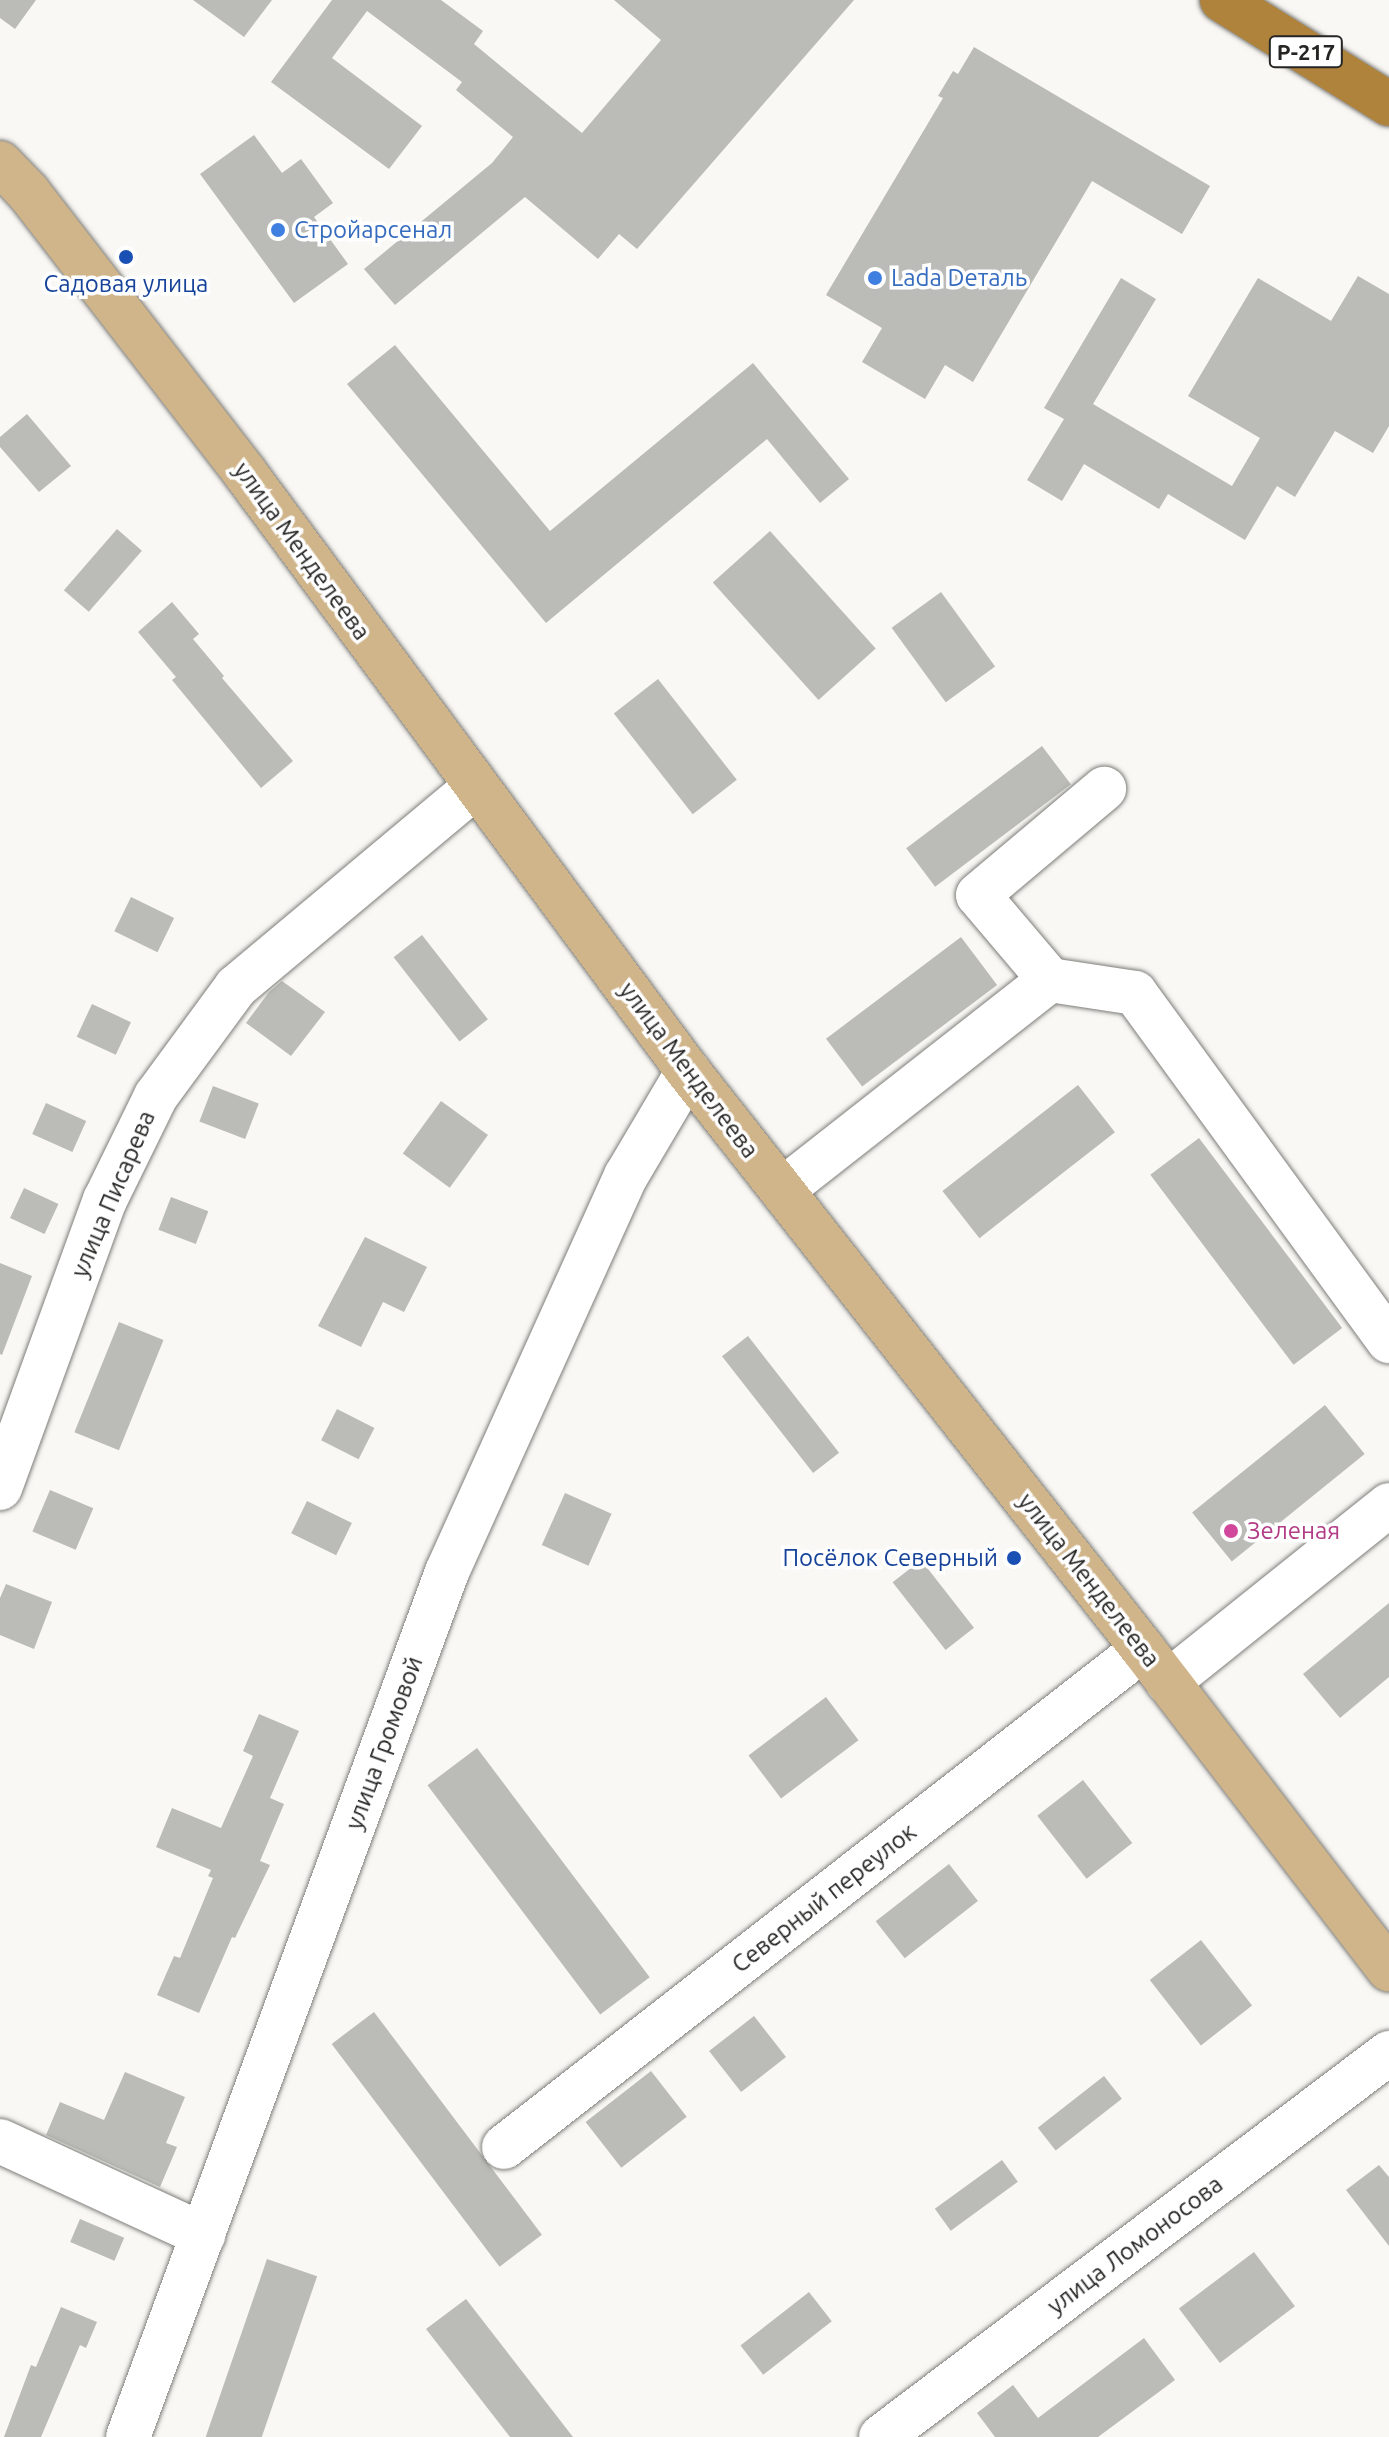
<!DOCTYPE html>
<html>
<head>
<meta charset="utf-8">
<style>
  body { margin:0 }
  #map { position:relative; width:1389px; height:2437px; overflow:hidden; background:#f9f8f4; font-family:Ubuntu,sans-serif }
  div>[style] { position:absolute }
  .building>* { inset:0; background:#bbbbb7; transform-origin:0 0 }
  .roads { filter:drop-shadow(0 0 2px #7e7d7a) drop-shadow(0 0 2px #7e7d7a) }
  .minor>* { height:44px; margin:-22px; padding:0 22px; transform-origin:22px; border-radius:22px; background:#fff }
  .major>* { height:44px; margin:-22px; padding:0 22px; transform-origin:22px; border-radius:22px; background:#d0b58b }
  .highway>* { height:44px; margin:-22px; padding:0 22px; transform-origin:22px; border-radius:22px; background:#b0833d }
  .dots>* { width:22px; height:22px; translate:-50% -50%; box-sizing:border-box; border:4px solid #fff; border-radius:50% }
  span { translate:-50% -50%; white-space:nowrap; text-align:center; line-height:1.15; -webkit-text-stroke:7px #fff; paint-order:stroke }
  .shield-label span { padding:2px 6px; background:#fff; border:2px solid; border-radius:6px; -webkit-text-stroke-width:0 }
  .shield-label { font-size:22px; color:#262524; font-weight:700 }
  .shop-label { font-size:24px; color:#366cbe }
  .left { translate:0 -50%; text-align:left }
  .transit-label { font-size:24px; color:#164399 }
  .right { translate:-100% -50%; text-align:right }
  .street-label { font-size:24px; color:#262524 }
  .hotel-label { font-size:24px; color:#b23c85 }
</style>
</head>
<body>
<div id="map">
  <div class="building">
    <div style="clip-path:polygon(0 0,36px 0,15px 29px,0 18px)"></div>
    <div style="clip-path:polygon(193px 0,272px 0,244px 37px)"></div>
    <div style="clip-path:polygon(332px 0,441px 0,483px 31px,474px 44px,582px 133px,661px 40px,614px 0,854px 0,637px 249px,619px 234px,598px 259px,525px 197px,395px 305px,364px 269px,492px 163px,513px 137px,456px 90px,462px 82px,367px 11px,332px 58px,422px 126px,389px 169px,271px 82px)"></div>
    <div style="clip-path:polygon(974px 47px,1210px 186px,1182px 234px,1092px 181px,973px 382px,945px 365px,925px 399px,862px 362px,882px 328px,826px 295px,943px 98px,938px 96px,953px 71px,958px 74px)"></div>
    <div style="clip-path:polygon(254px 135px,282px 173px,301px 159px,333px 203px,314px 217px,348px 264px,294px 303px,200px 174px)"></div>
    <div style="clip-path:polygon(1358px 276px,1389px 294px,1389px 426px,1373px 453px,1335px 431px,1295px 497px,1277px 486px,1245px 540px,1168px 494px,1159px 509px,1084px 464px,1062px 501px,1027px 480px,1064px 419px,1044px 408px,1121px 278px,1156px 299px,1093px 404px,1232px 486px,1260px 438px,1188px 396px,1258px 278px,1331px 321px)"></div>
    <div style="clip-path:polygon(395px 345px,550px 531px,753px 363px,849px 479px,820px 503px,767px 439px,546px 623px,347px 384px)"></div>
    <div style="clip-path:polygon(27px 414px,71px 466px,39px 492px,0 447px,0 437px)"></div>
    <div style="left:117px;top:529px;width:33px;height:81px;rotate:41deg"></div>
    <div style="left:770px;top:531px;width:158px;height:77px;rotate:48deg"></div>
    <div style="left:941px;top:592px;width:92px;height:61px;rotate:54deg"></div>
    <div style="clip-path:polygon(172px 602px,199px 634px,193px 639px,224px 676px,222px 678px,293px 761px,261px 788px,172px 680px,176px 677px,138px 632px)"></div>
    <div style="left:658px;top:679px;width:128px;height:56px;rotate:52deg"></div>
    <div style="left:1042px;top:746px;width:48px;height:170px;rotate:53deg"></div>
    <div style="left:131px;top:897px;width:48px;height:38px;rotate:26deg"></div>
    <div style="left:422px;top:935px;width:107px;height:36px;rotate:52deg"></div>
    <div style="left:961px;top:937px;width:60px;height:169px;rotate:53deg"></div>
    <div style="clip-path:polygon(282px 981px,325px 1012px,291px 1056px,246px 1023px,269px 992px)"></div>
    <div style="left:92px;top:1004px;width:43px;height:36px;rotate:25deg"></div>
    <div style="left:1078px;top:1085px;width:60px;height:172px;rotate:52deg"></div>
    <div style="left:213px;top:1086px;width:49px;height:38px;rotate:21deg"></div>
    <div style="left:441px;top:1101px;width:58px;height:65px;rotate:36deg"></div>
    <div style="left:46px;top:1103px;width:44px;height:34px;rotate:24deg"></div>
    <div style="left:1199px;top:1138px;width:238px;height:61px;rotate:53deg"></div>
    <div style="left:24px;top:1188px;width:38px;height:33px;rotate:25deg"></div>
    <div style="left:171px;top:1197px;width:40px;height:35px;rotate:21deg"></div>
    <div style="clip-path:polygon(365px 1237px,427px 1267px,404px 1312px,383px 1302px,361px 1347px,318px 1326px)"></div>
    <div style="clip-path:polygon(0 1263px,32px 1276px,2px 1355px,0 1354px)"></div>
    <div style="left:119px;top:1322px;width:48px;height:119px;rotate:22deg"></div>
    <div style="left:748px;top:1336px;width:148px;height:33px;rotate:52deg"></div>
    <div style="left:1325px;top:1405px;width:63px;height:171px;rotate:51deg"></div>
    <div style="left:337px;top:1409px;width:42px;height:35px;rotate:27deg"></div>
    <div style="left:50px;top:1490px;width:47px;height:45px;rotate:23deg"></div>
    <div style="left:565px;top:1493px;width:51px;height:57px;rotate:24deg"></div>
    <div style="left:307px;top:1501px;width:50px;height:36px;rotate:26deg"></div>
    <div style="left:921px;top:1560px;width:86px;height:36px;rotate:52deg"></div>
    <div style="clip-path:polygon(6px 1584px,52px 1602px,34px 1649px,0 1635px,0 1598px)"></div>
    <div style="clip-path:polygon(1389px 1603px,1389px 1677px,1340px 1718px,1303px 1674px)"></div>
    <div style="left:826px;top:1697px;width:54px;height:97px;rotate:53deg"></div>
    <div style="clip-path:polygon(259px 1714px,299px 1731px,270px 1798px,284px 1804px,260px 1861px,270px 1865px,235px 1938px,232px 1937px,199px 2013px,157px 1995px,174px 1956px,180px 1958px,213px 1878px,208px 1876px,211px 1870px,156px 1847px,172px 1808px,221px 1828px,253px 1756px,243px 1751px)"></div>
    <div style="left:477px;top:1748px;width:287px;height:62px;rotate:53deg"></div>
    <div style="left:1083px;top:1780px;width:80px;height:58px;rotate:52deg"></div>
    <div style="left:949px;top:1864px;width:47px;height:93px;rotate:52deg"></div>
    <div style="left:1201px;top:1940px;width:83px;height:65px;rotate:52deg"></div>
    <div style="left:374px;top:2012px;width:279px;height:53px;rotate:53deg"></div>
    <div style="left:754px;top:2016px;width:52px;height:57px;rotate:52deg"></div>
    <div style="left:651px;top:2071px;width:58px;height:83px;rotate:52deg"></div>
    <div style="clip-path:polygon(125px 2072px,185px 2097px,166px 2143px,177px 2147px,160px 2187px,46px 2135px,60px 2102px,104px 2120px)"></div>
    <div style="left:1104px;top:2076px;width:29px;height:84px;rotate:52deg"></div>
    <div style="left:1002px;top:2160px;width:27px;height:83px;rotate:54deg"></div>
    <div style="clip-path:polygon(1379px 2165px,1389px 2177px,1389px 2246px,1346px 2190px)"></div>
    <div style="left:80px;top:2219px;width:48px;height:25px;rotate:23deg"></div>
    <div style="left:1254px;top:2252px;width:68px;height:94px;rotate:53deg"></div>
    <div style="left:267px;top:2259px;width:53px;height:189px;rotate:19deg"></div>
    <div style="left:809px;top:2292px;width:37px;height:87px;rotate:52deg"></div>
    <div style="clip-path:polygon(466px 2299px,573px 2437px,510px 2437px,426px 2329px)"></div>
    <div style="clip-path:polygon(61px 2307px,97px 2322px,86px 2348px,80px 2345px,41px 2437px,4px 2437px,31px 2365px,36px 2367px)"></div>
    <div style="clip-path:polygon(1144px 2338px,1175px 2380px,1098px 2437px,995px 2437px,977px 2413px,1013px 2385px,1038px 2418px)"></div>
  </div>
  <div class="roads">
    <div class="minor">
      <div style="left:1050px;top:980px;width:111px;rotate:-130.3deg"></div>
      <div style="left:978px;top:895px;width:165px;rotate:-40.1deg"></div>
      <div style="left:782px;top:1190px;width:340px;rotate:-38.1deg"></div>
      <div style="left:1050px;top:980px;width:86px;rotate:8.7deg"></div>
      <div style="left:1135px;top:993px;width:431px;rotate:53.9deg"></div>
      <div style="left:0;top:1488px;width:307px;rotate:-70deg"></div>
      <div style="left:105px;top:1200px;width:116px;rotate:-63.9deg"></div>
      <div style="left:156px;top:1096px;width:135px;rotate:-53.7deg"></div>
      <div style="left:236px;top:987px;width:313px;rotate:-39.9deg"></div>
      <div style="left:1168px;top:1682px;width:283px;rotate:-38.7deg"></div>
      <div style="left:0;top:2141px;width:224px;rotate:24.8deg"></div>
      <div style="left:504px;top:2147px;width:810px;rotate:-37.93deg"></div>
      <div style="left:128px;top:2437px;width:922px;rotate:-69.76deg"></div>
      <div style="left:447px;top:1572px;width:435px;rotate:-65.7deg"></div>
      <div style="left:626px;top:1176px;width:122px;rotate:-59.4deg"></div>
      <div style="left:881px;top:2437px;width:637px;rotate:-37.09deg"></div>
    </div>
    <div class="major">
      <div style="left:0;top:163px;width:40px;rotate:46deg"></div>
      <div style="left:28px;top:192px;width:355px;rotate:52.3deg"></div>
      <div style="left:245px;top:473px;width:744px;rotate:53.47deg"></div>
      <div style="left:688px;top:1071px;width:736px;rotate:51.79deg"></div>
      <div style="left:1143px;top:1649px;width:404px;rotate:52.5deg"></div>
    </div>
    <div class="highway">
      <div style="left:1222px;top:0;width:197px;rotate:31.9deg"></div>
    </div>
  </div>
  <div class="dots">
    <div style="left:278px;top:230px;background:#3f7fe0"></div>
    <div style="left:126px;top:257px;background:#1a4fb4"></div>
    <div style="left:875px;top:278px;background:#3f7fe0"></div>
    <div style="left:1231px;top:1531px;background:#d1479c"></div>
    <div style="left:1014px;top:1558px;background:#1a4fb4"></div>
  </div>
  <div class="shield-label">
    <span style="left:1306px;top:52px">Р-217</span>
  </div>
  <div class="shop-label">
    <span class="left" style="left:294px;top:230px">Стройарсенал</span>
    <span class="left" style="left:891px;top:278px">Lada Dеталь</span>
  </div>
  <div class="transit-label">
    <span style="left:126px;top:284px">Садовая улица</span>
    <span class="right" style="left:998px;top:1558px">Посёлок Северный</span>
  </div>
  <div class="street-label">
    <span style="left:302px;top:551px;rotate:54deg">улица Менделеева</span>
    <span style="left:689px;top:1070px;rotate:53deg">улица Менделеева</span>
    <span style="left:113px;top:1194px;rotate:-67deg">улица Писарева</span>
    <span style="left:1089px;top:1580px;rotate:52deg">улица Менделеева</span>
    <span style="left:384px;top:1743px;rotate:-70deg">улица Громовой</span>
    <span style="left:824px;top:1898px;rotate:-38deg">Северный переулок</span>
    <span style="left:1135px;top:2245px;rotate:-37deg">улица Ломоносова</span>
  </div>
  <div class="hotel-label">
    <span class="left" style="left:1247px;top:1531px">Зеленая</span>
  </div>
</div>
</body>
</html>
